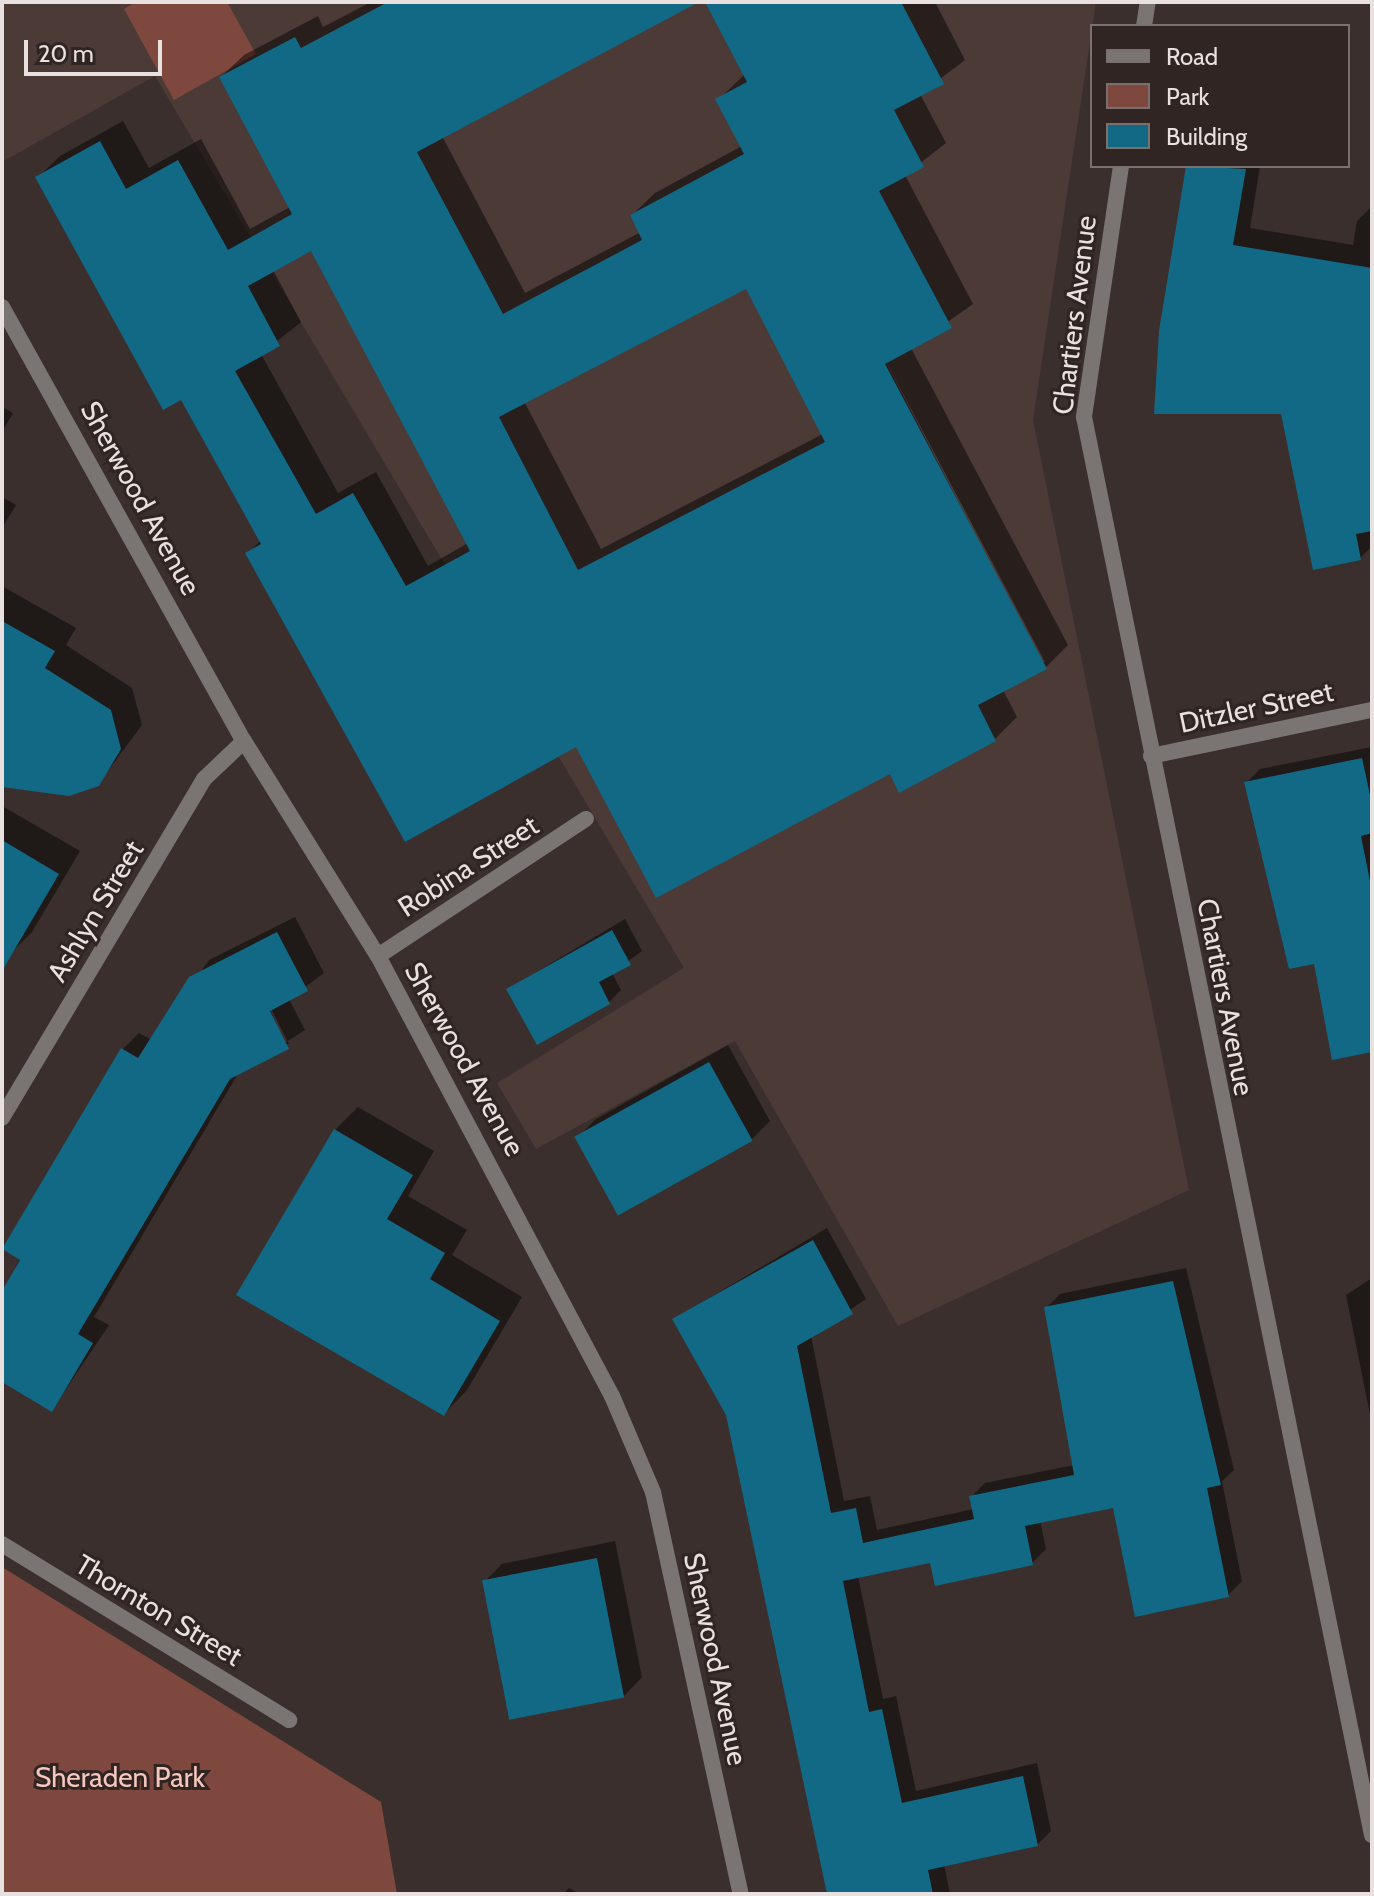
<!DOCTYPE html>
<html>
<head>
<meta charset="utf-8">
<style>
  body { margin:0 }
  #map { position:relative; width:1374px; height:1896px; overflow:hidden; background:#3a2f2d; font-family:Cabin,sans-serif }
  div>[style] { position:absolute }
  .built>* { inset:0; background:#4b3a36 }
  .green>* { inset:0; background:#7f483e }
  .shadow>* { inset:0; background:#0007 }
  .building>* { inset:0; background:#126986; transform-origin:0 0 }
  .minor>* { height:16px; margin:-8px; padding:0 8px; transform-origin:8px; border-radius:8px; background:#7a7473 }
  .tertiary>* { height:16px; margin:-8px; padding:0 8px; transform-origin:8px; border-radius:8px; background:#7a7473 }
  span { translate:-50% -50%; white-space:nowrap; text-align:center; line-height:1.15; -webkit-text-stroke:6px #302523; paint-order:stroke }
  .street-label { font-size:28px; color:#e8e1e0 }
  .park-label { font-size:28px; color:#f7c7be }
  .frame { position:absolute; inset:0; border:4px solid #e8e1e0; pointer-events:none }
  .legend { position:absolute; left:1090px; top:24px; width:260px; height:144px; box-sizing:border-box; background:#302523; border:2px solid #7a706f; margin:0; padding:10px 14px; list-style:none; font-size:24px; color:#e8e1e0 }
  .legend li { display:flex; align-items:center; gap:16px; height:40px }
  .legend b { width:40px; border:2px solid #7a706f }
  .scale { position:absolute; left:24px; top:40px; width:138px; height:36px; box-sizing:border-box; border:4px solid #e8e1e0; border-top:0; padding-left:10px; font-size:24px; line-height:28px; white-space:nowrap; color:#e8e1e0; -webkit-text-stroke:6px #302523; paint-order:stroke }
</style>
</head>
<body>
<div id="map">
  <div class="built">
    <div style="clip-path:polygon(2px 2px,1096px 2px,1033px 420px,1189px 1190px,898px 1326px,735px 1041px,536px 1149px,497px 1083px,684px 968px,155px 76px,2px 162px)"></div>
  </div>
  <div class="green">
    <div style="clip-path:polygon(136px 2px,227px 2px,256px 54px,174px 100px,124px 9px)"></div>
    <div style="clip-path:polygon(2px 1567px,381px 1802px,397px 1894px,2px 1894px)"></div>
  </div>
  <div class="shadow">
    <div style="clip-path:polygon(evenodd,371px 2px,695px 2px,442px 136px,525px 293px,641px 232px,632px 215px,655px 193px,742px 146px,718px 100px,745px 74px,707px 2px,935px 2px,965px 60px,920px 94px,946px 143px,905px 175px,973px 304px,911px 348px,1068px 645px,1046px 667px,1003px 690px,1017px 717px,995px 739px,890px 771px,576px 745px,247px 554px,261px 540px,182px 398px,37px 178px,60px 156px,123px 121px,149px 168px,201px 139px,250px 229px,290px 207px,221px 77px,244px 55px,318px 16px,323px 27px,371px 2px,312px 248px,468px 543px,428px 566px,376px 472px,338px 493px,261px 354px,301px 322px,273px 270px,312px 248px,371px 2px,747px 286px,823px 434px,601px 549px,524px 401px,747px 286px,371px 2px,882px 354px,1045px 662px,1041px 662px,882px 354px)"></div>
    <div style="clip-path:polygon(1188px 166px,1260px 166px,1250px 228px,1353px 245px,1357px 221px,1372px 206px,1372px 546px,1360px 558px,1283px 412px,1161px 331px)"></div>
    <div style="clip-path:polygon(2px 407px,13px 413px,2px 432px)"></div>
    <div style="clip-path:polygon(2px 497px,16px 505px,2px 528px)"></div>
    <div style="clip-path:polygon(2px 586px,76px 628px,66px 645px,132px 688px,142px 725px,98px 784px,2px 785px)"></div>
    <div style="clip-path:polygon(1372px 747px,1372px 1050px,1315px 962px,1246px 783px,1260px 769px)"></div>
    <div style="clip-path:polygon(2px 806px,80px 851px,32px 932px,10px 954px,2px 949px)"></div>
    <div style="clip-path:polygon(evenodd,295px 917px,324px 973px,289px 999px,305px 1030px,239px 1072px,94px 1317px,109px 1325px,52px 1410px,2px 1380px,2px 1295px,122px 1050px,139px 1033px,152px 1040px,209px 960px,295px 917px,267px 1001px,289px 1044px,284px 1044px,267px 1001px)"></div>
    <div style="clip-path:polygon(625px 919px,642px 951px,612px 973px,621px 990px,609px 1002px,508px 989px)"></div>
    <div style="clip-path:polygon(728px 1045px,770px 1121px,752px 1139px,578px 1137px,596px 1119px)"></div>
    <div style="clip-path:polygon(358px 1107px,434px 1151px,408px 1196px,467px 1230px,452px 1255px,522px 1297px,467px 1390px,444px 1414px,335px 1130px)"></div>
    <div style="clip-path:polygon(827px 1228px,866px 1299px,811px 1336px,844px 1501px,870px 1496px,877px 1530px,974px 1509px,971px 1497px,985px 1483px,1074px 1465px,1046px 1308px,1060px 1294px,1186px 1268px,1234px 1470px,1222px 1481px,1242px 1581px,1228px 1595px,1114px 1505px,1040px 1520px,1046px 1549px,1032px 1563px,932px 1561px,858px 1576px,883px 1699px,896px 1696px,916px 1791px,1037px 1763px,1051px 1831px,1037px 1845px,944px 1864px,950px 1894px,829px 1894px,727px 1415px,674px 1319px)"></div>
    <div style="clip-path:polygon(1372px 1278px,1372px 1425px,1346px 1295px)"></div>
    <div style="clip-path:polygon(615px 1541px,642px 1677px,624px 1696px,484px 1582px,502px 1564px)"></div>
    <div style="clip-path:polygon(569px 1888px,579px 1894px,563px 1894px)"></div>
  </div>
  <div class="building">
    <div style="clip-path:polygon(evenodd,388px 2px,699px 2px,417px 152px,503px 314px,642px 240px,630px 215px,744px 154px,715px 99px,747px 82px,705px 2px,901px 2px,944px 84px,894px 110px,924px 167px,879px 191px,952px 328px,885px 364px,1047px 669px,978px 705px,996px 741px,899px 793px,890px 774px,656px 898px,576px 747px,405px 842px,245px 553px,261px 544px,181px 400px,163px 410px,35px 177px,100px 141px,126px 189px,178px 160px,228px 250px,292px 214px,219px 77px,295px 37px,301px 48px,388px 2px,311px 251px,470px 551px,406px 586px,353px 493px,316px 514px,235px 371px,280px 346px,248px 286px,311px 251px,388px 2px,746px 289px,825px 442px,578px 570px,499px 417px,746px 289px)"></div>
    <div style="clip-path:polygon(1186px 166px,1246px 169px,1233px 245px,1372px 268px,1372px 531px,1356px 534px,1361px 560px,1313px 570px,1281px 414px,1154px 414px,1159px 331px)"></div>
    <div style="clip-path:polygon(2px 621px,55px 651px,45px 668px,111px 710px,121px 749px,99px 786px,69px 796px,2px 787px)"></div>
    <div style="clip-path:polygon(1362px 758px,1372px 804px,1372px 833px,1361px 836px,1372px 891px,1372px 1052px,1332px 1060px,1314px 964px,1289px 969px,1244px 782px)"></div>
    <div style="clip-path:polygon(2px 840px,59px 874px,2px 971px)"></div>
    <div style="clip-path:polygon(612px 930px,631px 965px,599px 982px,610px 1004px,537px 1045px,506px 989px)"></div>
    <div style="clip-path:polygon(277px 932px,308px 991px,270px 1011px,289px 1049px,230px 1079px,78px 1334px,93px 1343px,52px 1412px,2px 1382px,2px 1291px,20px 1260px,2px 1249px,121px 1048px,138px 1058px,189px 977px)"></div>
    <div style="left:709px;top:1062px;width:90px;height:154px;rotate:61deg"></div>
    <div style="clip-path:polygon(334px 1129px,413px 1175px,387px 1219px,445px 1253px,430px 1279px,500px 1321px,444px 1416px,236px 1295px)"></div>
    <div style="clip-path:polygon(813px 1240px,853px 1314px,797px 1346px,831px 1513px,856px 1508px,863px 1543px,974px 1519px,969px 1496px,1074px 1475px,1044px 1307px,1173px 1281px,1221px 1485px,1207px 1488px,1229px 1597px,1135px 1617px,1113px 1508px,1025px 1526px,1033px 1565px,935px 1586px,930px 1563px,843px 1581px,869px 1712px,882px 1709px,902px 1803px,1023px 1776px,1038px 1846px,928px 1870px,933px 1894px,827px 1894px,726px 1415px,672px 1319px)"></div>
    <div style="left:597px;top:1558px;width:142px;height:117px;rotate:79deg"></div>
  </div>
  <div class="minor">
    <div style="left:2px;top:307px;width:497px;rotate:60.9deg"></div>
    <div style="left:244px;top:741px;width:253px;rotate:58.1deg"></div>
    <div style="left:378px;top:956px;width:498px;rotate:62deg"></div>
    <div style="left:612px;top:1396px;width:104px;rotate:66.9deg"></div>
    <div style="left:653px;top:1492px;width:412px;rotate:77.7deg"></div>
    <div style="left:1151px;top:756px;width:226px;rotate:-11.8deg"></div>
    <div style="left:378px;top:956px;width:249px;rotate:-33.4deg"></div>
    <div style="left:2px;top:1118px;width:395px;rotate:-59.2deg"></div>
    <div style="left:204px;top:779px;width:55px;rotate:-43.5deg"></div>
    <div style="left:2px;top:1544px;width:337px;rotate:31.5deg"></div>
  </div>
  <div class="tertiary">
    <div style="left:1144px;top:26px;width:24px;rotate:-81deg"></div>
    <div style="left:1121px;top:166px;width:254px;rotate:98.4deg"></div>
    <div style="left:1084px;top:417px;width:1447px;rotate:78.52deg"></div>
  </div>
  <div class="street-label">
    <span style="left:1074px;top:315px;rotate:-83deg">Chartiers Avenue</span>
    <span style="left:141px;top:498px;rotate:61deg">Sherwood Avenue</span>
    <span style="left:1256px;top:707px;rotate:-12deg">Ditzler Street</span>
    <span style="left:468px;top:866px;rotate:-33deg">Robina Street</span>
    <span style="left:95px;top:911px;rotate:-59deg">Ashlyn Street</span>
    <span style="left:1226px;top:997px;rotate:79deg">Chartiers Avenue</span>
    <span style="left:465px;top:1059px;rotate:61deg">Sherwood Avenue</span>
    <span style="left:159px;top:1610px;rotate:31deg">Thornton Street</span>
    <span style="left:716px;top:1659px;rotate:78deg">Sherwood Avenue</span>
  </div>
  <div class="park-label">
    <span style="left:120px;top:1777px">Sheraden Park</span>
  </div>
  <div class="frame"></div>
  <ul class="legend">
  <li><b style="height:10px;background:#7a7473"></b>Road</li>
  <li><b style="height:22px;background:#7f483e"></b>Park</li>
  <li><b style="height:22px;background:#126986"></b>Building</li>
  </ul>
  <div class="scale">20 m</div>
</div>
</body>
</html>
